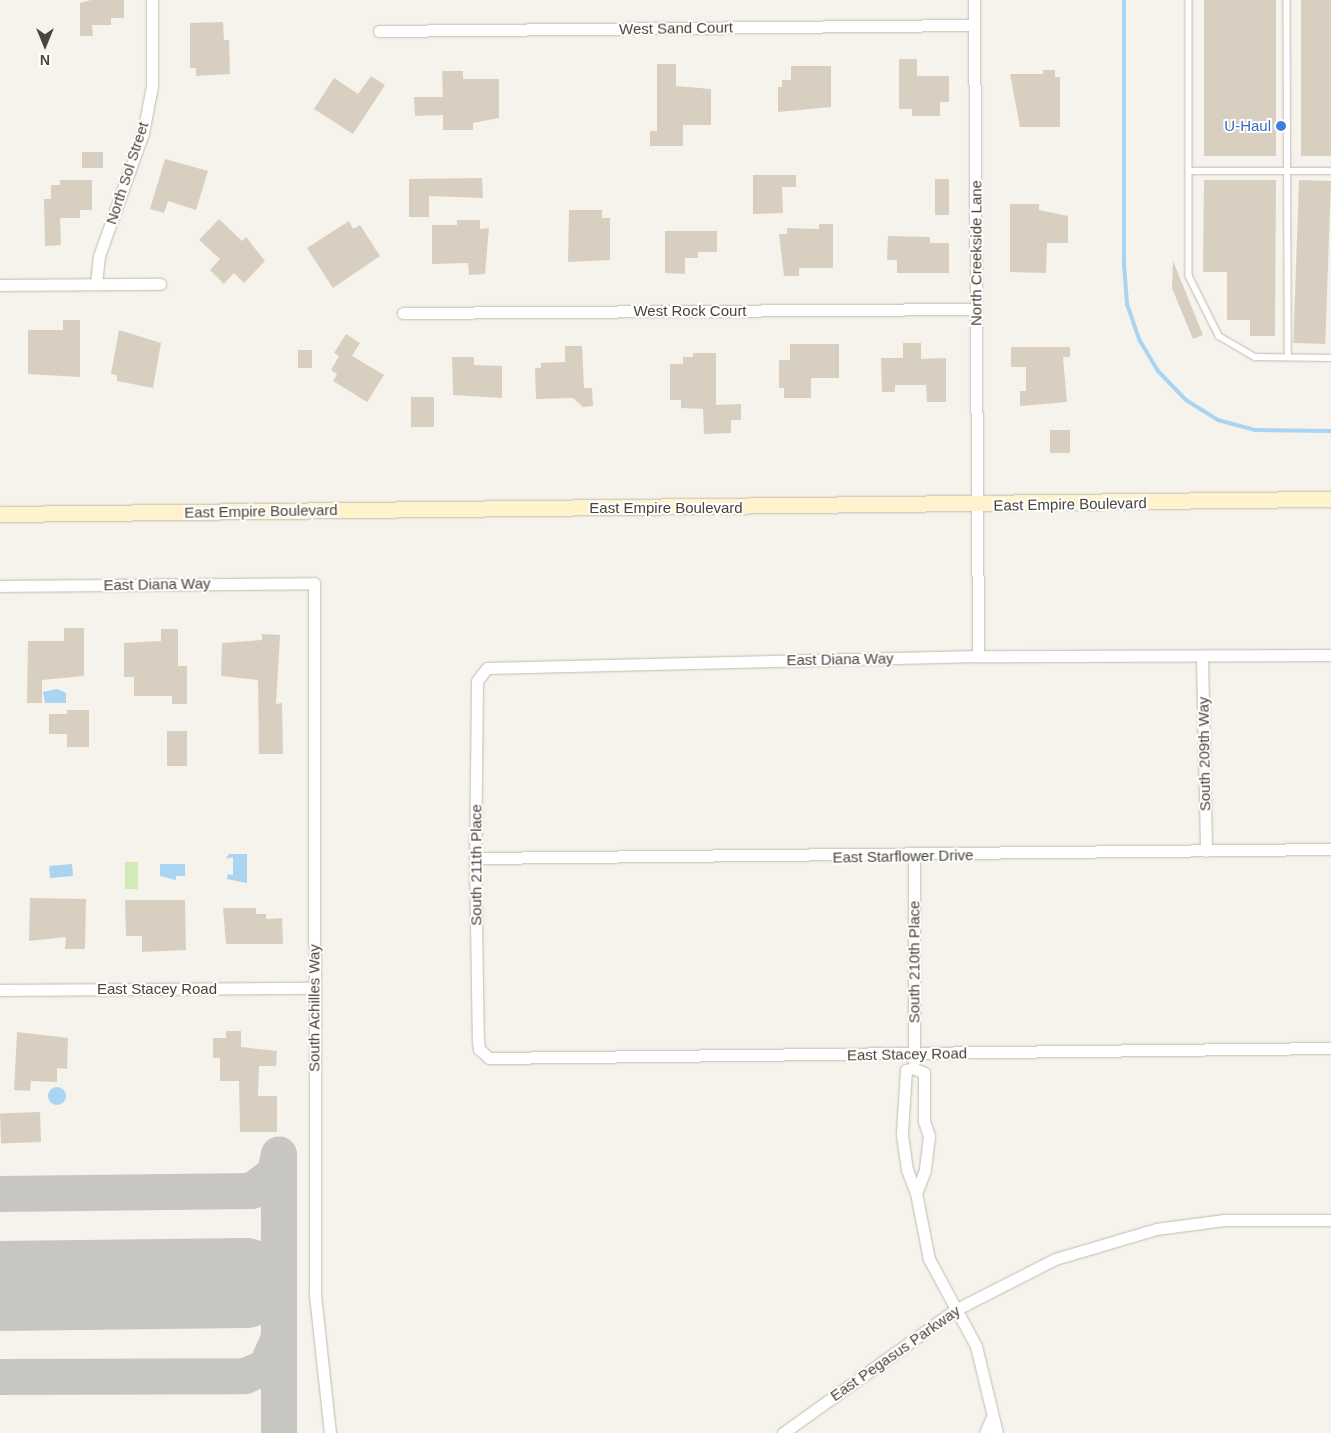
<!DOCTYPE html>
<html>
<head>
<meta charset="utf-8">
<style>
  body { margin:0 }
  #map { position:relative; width:1331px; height:1433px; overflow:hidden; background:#f6f3ec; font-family:Helvetica,sans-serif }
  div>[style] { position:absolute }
  .green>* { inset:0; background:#d2eab5; transform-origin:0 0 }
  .water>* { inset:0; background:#a9d4f2; transform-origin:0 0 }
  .round { border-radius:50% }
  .stream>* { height:4px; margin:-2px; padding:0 2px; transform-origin:2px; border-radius:2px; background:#a9d4f2 }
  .taxiway>* { height:36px; margin:-18px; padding:0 18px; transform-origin:18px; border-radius:18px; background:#c8c6c3 }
  .runway>* { height:90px; margin:-45px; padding:0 45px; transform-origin:45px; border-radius:45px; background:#c8c6c3 }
  .building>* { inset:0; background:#d8cfc1; transform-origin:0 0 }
  .roads { filter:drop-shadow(0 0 1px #c2bbae) drop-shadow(0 0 1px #c2bbae) }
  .lane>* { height:5.5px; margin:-2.75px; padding:0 2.75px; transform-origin:2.75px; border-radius:2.75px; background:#fff }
  .street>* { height:11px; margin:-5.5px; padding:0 5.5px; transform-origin:5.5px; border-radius:5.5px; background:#fff }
  .secondary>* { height:15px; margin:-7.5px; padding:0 7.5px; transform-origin:7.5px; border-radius:7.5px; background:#fff3cd }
  .dots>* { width:14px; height:14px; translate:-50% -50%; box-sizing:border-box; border:2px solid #fff; border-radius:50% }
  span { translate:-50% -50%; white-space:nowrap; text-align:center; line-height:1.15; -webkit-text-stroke:4px #fff; paint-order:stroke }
  .street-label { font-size:15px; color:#4b4439 }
  .shop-label { font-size:15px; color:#366cbe }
  .right { translate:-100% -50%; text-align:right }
  .north { position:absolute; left:20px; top:20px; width:50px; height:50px; -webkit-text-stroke:4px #fff; paint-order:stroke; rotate:180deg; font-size:14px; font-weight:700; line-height:20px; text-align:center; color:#4b4439 }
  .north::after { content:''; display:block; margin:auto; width:18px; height:22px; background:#4b4439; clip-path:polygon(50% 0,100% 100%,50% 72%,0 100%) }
</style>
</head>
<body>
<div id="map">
  <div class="green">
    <div style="left:125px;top:862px;width:13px;height:27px"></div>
  </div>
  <div class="water">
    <div style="clip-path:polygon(57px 689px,66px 693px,66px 703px,45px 703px,43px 692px)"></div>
    <div style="clip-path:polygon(229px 854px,247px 854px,247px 883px,227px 879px,228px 874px,233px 875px,233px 857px,226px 859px)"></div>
    <div style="left:72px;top:864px;width:12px;height:23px;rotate:85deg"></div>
    <div style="clip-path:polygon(160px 864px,185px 864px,185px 876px,176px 876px,176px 880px,160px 876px)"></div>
    <div class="round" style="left:48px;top:1087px;width:18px;height:18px"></div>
  </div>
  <div class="stream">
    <div style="left:1124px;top:0;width:264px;rotate:90deg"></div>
    <div style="left:1124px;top:264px;width:40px;rotate:85.7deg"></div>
    <div style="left:1127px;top:304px;width:39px;rotate:71deg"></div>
    <div style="left:1140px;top:341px;width:35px;rotate:59deg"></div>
    <div style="left:1158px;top:371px;width:40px;rotate:46deg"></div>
    <div style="left:1186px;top:400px;width:38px;rotate:32deg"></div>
    <div style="left:1218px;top:420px;width:38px;rotate:15deg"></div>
    <div style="left:1255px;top:430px;width:76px;rotate:0.8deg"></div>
  </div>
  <div class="taxiway">
    <div style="left:279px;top:1155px;width:278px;rotate:90deg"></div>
    <div style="left:0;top:1194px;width:252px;rotate:-0.7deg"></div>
    <div style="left:252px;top:1191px;width:29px;rotate:-38deg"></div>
    <div style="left:275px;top:1173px;width:19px;rotate:-78deg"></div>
    <div style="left:245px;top:1283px;width:24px;rotate:-22deg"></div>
    <div style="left:267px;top:1274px;width:31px;rotate:-68deg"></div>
    <div style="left:0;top:1377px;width:245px;rotate:-0.2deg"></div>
    <div style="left:245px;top:1376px;width:23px;rotate:-23deg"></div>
    <div style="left:266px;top:1367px;width:32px;rotate:-66deg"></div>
  </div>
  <div class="runway">
    <div style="left:0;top:1286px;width:245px;rotate:-0.7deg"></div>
  </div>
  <div class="building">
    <div style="clip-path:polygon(91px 0,124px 0,124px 18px,111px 18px,111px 25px,92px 25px,93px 36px,80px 36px,80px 3px)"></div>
    <div style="left:1204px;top:0;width:72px;height:156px"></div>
    <div style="left:1301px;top:0;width:30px;height:156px"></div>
    <div style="clip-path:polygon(223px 22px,224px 40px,229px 40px,230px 74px,196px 76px,196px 68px,190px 68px,190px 23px)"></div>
    <div style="clip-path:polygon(899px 59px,917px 59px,917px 76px,949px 76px,949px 102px,940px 102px,940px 116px,912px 116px,912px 109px,899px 109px)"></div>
    <div style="clip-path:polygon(657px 64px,676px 64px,676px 86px,711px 89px,711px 125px,683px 125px,683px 146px,650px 146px,650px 131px,657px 131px)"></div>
    <div style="clip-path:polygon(791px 66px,831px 66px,831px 107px,778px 112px,778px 87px,782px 87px,782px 80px,791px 80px)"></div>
    <div style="clip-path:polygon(1043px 70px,1055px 70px,1055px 77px,1060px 77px,1060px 127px,1020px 127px,1010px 74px,1043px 74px)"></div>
    <div style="clip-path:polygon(442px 71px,463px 71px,463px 79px,499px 79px,499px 118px,473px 123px,473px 130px,443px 130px,443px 115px,415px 116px,414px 97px,443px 97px)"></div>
    <div style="clip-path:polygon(371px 76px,385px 85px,353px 134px,314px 109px,334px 78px,358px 94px)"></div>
    <div style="left:82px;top:152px;width:21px;height:16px"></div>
    <div style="clip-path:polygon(165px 159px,208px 171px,196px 210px,168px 201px,164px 213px,150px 209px)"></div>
    <div style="clip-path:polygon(753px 175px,796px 175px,796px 187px,782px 187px,783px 213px,753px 214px)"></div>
    <div style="clip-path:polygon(482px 178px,483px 198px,429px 196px,429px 217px,409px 217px,409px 179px)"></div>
    <div style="left:935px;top:179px;width:14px;height:36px"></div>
    <div style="clip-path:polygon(60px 180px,92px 180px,92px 210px,80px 210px,80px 218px,60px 218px,61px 245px,45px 246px,44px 199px,51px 199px,51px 185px,60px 185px)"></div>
    <div style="clip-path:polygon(1204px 180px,1276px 180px,1275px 336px,1250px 336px,1250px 320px,1227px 320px,1227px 272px,1203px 272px)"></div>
    <div style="left:1299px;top:180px;width:32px;height:163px;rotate:2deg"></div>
    <div style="clip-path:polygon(1010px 204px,1039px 204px,1039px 210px,1068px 216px,1068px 243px,1047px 243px,1046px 273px,1010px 272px)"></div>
    <div style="clip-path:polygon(569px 210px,602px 210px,602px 218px,610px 218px,610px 260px,568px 262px)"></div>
    <div style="clip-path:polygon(219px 219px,242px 241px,246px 237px,265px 261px,244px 283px,234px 273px,224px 284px,210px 270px,220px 259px,199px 240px)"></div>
    <div style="clip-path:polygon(457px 220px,480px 220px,480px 229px,489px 228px,485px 274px,469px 275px,468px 263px,432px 264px,432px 225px,457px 225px)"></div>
    <div style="clip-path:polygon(349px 221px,353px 229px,360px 225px,380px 256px,333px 288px,307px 248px)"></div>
    <div style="clip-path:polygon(819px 224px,833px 224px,833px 268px,799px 268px,799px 276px,784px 276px,779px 234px,787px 234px,787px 228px,819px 229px)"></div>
    <div style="clip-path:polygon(665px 231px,717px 231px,717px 252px,698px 252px,698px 258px,685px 258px,685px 274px,665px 273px)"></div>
    <div style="clip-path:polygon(888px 236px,930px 237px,930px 243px,949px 243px,949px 273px,897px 273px,897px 260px,887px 260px)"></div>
    <div style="clip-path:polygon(1173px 261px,1203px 335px,1193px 339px,1172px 288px)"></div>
    <div style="clip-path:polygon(63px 320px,80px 320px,80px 377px,28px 374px,28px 330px,63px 330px)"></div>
    <div style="clip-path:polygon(119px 330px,161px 343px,153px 388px,117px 381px,117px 375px,111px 374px)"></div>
    <div style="clip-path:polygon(346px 334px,360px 343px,352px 356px,384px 375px,367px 402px,333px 381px,337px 374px,331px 370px,339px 356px,334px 353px)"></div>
    <div style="clip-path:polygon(903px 343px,921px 343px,921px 359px,946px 358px,946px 402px,927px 402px,926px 385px,895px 385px,895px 392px,882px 392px,881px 358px,903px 358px)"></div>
    <div style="clip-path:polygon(790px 344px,839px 344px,839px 378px,811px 378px,811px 398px,784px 398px,784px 388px,779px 388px,779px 360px,790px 360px)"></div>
    <div style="clip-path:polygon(565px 346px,582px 346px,584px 388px,592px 388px,593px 406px,583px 407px,573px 398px,536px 399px,535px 368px,541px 368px,541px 363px,565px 362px)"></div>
    <div style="clip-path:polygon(1011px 347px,1070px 347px,1070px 357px,1063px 357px,1067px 402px,1020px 406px,1020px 391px,1026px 391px,1026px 367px,1011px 367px)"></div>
    <div style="left:298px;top:350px;width:14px;height:18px"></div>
    <div style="clip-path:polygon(693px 353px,716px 353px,716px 405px,741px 404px,741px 420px,731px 420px,731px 433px,704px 434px,703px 409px,681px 408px,681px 400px,670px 400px,670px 364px,683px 364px,683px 357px,693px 357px)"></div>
    <div style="clip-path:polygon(452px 357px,474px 357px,474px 365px,502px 366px,502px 398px,453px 395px)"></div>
    <div style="left:434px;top:397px;width:30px;height:23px;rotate:90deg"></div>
    <div style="left:1070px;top:430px;width:23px;height:20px;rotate:90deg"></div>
    <div style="clip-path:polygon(64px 628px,84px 628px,84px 676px,42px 680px,42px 703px,27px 703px,28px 641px,64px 641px)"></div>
    <div style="clip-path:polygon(161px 629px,178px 629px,178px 666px,187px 666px,187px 704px,172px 704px,172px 696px,134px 696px,134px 677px,124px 677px,124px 643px,161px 641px)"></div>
    <div style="clip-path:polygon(262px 634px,280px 635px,276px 704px,282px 703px,283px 754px,259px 754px,258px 680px,221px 676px,222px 643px,262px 640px)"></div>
    <div style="clip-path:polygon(67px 710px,89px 710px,89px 747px,67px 747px,67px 734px,49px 734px,49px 714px,67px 714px)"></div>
    <div style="left:167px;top:731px;width:20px;height:35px"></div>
    <div style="clip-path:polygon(30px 898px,86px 899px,85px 949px,65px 949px,66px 937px,29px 941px)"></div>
    <div style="clip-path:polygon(125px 900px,185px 900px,186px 950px,142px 952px,142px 936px,126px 936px)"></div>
    <div style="clip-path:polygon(223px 908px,256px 908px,256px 914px,266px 914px,266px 919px,282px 918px,283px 944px,226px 944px)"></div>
    <div style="clip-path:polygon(226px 1031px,241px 1031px,241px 1047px,277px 1051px,276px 1066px,259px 1066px,258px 1096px,277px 1096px,277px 1132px,240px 1132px,239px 1081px,220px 1081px,220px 1058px,213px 1058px,213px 1038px,226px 1038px)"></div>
    <div style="clip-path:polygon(17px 1032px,68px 1038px,67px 1069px,57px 1068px,57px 1082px,31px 1081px,30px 1091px,14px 1090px)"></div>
    <div style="left:40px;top:1112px;width:30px;height:40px;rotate:88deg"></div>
  </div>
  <div class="roads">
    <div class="lane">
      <div style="left:1189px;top:0;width:276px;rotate:90deg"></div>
      <div style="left:1189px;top:276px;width:67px;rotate:63.4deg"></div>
      <div style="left:1219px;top:336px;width:42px;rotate:30.3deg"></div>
      <div style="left:1255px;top:357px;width:76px;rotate:0.8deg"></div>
      <div style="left:1287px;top:0;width:357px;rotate:89.8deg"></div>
      <div style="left:1189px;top:171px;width:142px"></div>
    </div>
    <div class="street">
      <div style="left:974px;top:0;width:656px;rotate:89.65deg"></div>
      <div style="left:379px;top:31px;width:595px;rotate:-0.58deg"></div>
      <div style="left:96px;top:284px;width:28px;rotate:-84deg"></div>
      <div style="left:99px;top:256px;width:131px;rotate:-70.3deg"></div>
      <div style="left:143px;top:133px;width:48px;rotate:-79.2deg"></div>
      <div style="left:152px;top:86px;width:86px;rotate:-90deg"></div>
      <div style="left:0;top:285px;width:160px;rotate:-0.4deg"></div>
      <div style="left:403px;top:313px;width:573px;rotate:-0.4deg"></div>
      <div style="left:0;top:586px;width:314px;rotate:-0.5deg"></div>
      <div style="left:314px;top:583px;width:712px;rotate:89.92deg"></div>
      <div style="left:315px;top:1295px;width:139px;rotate:83.8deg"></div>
      <div style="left:1331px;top:655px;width:353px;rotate:179.8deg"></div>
      <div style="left:978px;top:656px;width:491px;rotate:178.6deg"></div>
      <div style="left:487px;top:668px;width:16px;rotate:128deg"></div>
      <div style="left:477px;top:681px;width:177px;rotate:90.6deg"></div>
      <div style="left:475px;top:858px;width:182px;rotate:89.1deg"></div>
      <div style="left:478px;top:1040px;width:9px;rotate:84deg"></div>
      <div style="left:479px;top:1049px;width:13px;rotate:42deg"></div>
      <div style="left:489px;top:1058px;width:842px;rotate:-0.68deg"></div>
      <div style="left:1202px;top:657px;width:194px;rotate:88.8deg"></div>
      <div style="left:475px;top:858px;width:856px;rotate:-0.6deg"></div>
      <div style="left:0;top:990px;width:314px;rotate:-0.4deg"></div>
      <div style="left:914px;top:1061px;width:205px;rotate:-90deg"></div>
      <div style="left:913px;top:1068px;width:12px;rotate:24deg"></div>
      <div style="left:924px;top:1073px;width:48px;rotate:90deg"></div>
      <div style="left:924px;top:1121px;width:16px;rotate:72deg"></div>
      <div style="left:929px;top:1136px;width:34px;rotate:97deg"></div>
      <div style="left:925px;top:1170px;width:25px;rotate:111deg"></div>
      <div style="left:916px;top:1193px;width:25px;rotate:-111deg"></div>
      <div style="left:907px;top:1170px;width:37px;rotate:-98deg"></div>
      <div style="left:902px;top:1133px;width:63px;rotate:-86.4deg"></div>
      <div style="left:906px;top:1070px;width:7px;rotate:-16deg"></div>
      <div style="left:916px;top:1193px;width:67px;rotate:78.9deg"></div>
      <div style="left:929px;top:1259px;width:99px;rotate:61.6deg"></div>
      <div style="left:976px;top:1346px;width:89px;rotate:76.4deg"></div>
      <div style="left:783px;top:1433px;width:211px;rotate:-35.6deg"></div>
      <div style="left:955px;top:1310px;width:112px;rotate:-27deg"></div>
      <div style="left:1055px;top:1259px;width:105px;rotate:-16.5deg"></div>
      <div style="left:1156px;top:1229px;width:69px;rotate:-7.5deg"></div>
      <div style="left:1224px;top:1220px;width:107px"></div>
      <div style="left:985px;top:1433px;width:17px;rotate:-66deg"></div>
    </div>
    <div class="secondary">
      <div style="left:0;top:514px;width:1331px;rotate:-0.65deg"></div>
    </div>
  </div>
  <div class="dots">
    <div style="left:1281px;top:126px;background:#3f7fe0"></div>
  </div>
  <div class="street-label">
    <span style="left:676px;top:28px;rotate:-1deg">West Sand Court</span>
    <span style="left:127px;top:173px;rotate:-72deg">North Sol Street</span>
    <span style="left:976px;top:253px;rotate:-90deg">North Creekside Lane</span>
    <span style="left:690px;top:311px">West Rock Court</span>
    <span style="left:1070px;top:504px;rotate:-1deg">East Empire Boulevard</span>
    <span style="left:666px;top:508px">East Empire Boulevard</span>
    <span style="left:261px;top:511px;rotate:-1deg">East Empire Boulevard</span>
    <span style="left:157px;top:584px;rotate:-1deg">East Diana Way</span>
    <span style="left:840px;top:659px;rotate:-1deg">East Diana Way</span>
    <span style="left:1204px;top:754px;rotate:-91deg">South 209th Way</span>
    <span style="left:903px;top:856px;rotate:-1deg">East Starflower Drive</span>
    <span style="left:476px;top:865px;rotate:-90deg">South 211th Place</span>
    <span style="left:914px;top:962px;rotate:-90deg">South 210th Place</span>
    <span style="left:157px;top:989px">East Stacey Road</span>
    <span style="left:314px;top:1008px;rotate:-90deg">South Achilles Way</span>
    <span style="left:907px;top:1054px;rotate:-1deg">East Stacey Road</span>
    <span style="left:895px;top:1353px;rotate:-35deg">East Pegasus Parkway</span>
  </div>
  <div class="shop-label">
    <span class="right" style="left:1271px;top:126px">U-Haul</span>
  </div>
  <div class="north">N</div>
</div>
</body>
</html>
